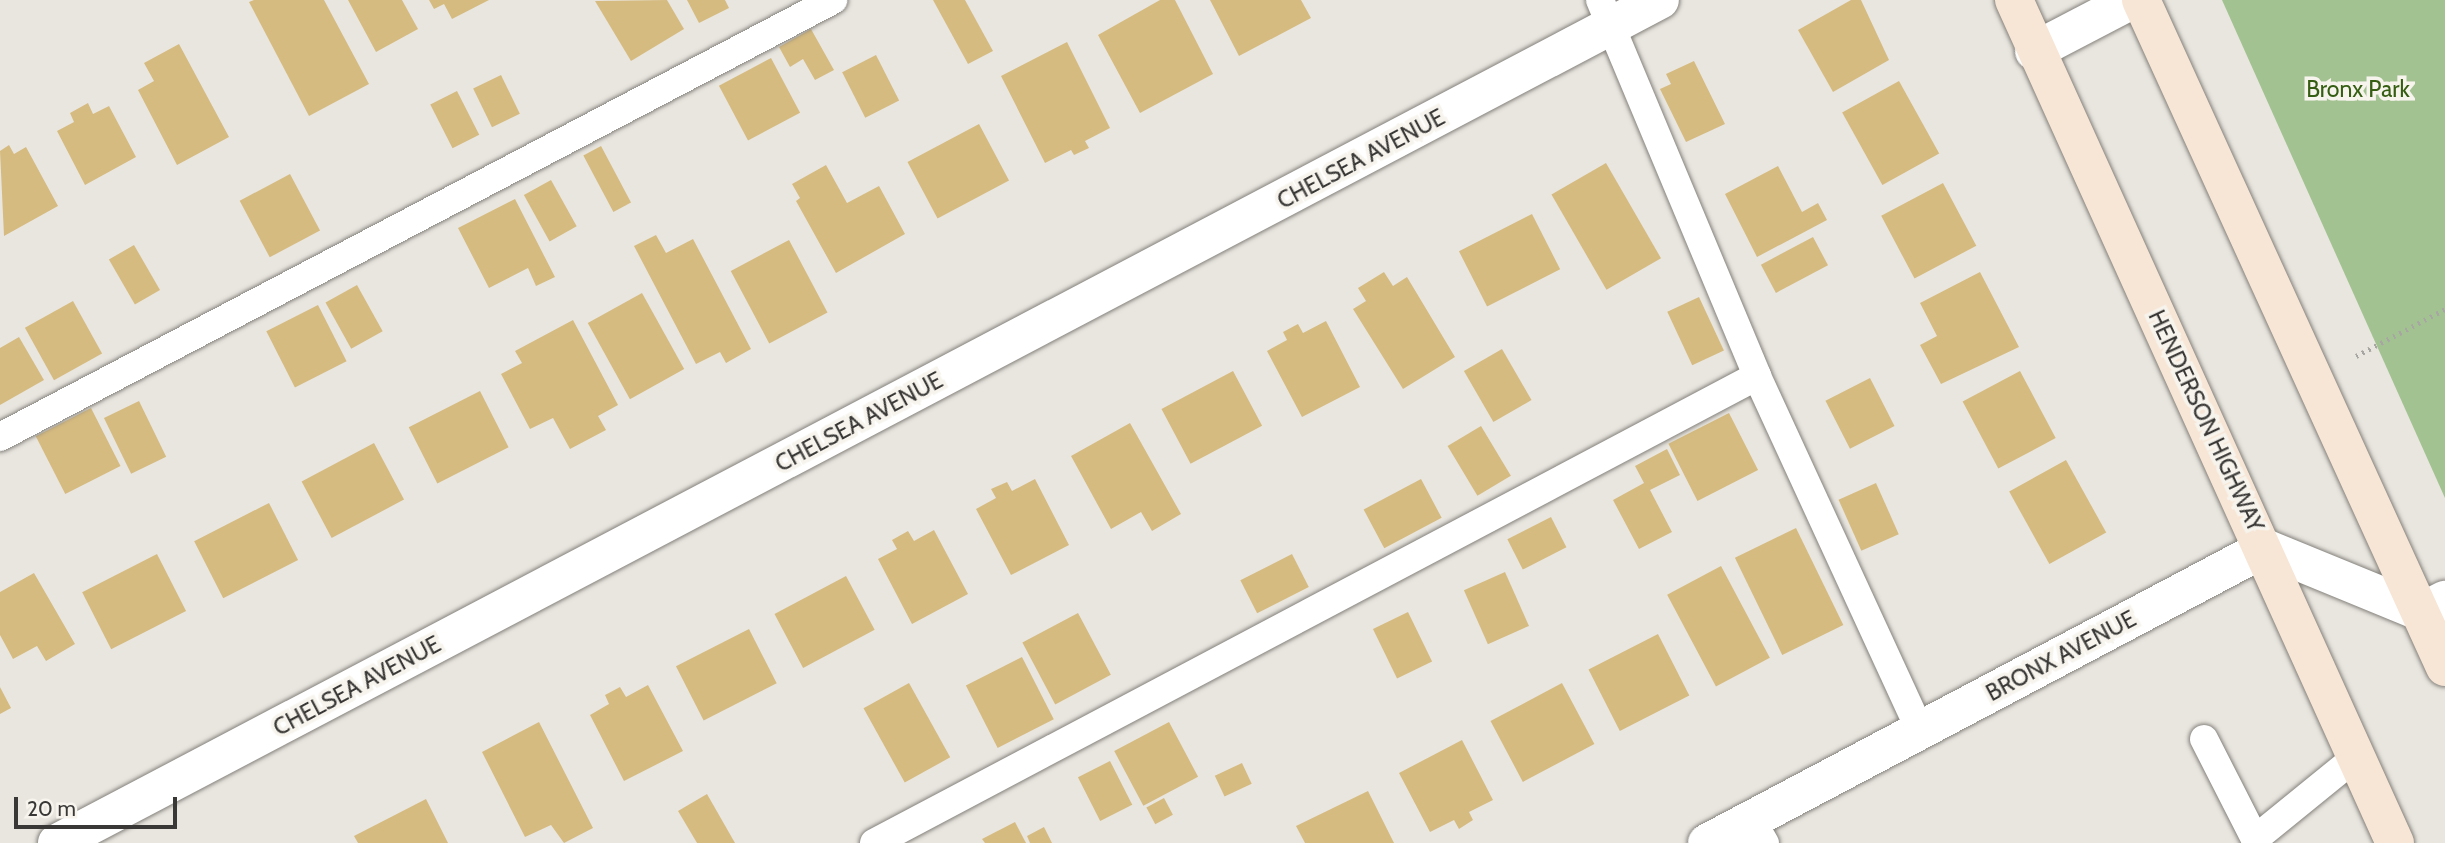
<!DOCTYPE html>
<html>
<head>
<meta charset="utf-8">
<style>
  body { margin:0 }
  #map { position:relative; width:2445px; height:843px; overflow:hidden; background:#e9e6e0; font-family:Cabin,sans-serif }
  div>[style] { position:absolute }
  .green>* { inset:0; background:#a3c291 }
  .building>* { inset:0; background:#d6bb80; transform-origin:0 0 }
  .path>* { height:4.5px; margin-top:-2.25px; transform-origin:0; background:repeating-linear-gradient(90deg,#a8a6a2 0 2px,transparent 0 7px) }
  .roads { filter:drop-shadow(0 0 2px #84817b) drop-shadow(0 0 2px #84817b) }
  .service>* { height:28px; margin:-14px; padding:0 14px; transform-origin:14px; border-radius:14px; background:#fff }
  .minor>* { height:38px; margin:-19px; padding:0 19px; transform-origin:19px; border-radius:19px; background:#fff }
  .secondary>* { height:38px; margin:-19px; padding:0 19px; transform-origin:19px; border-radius:19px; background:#f7e6d6 }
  span { translate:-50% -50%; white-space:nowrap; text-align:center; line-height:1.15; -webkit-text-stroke:7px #f7f4ed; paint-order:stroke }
  .park-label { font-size:23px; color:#355e13 }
  .street-label { font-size:23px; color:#393836 }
  .scale { position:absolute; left:14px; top:797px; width:163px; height:32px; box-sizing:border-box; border:4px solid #393836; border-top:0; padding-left:9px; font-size:21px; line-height:24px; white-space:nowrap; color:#393836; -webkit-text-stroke:5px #f7f4ed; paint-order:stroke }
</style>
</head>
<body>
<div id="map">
  <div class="green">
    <div style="clip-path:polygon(2222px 0,2445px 0,2445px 498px)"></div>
  </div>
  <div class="building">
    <div style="clip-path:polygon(254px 0,324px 0,369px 84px,309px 116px,249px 2px)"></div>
    <div style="clip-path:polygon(348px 0,402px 0,418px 29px,376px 52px)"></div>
    <div style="clip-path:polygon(429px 0,489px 0,452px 19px,444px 4px,434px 9px)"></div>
    <div style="clip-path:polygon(667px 0,684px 29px,631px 61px,595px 1px)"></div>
    <div style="clip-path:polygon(687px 0,725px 0,729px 8px,699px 23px)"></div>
    <div style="clip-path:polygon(933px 0,965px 0,993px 51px,968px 64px)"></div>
    <div style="clip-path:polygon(1160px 0,1175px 0,1213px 74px,1140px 113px,1098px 35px)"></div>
    <div style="clip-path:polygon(1210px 0,1301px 0,1311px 18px,1239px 56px)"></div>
    <div style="clip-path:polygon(1851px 0,1861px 0,1889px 60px,1833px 92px,1798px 30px)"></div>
    <div style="clip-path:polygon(811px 29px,834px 70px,815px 80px,803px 59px,790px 67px,779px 47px)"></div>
    <div style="clip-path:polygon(1067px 42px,1110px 128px,1085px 141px,1089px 148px,1074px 155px,1071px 150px,1045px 163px,1001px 76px)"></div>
    <div style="clip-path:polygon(179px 44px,229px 137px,177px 165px,138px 90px,154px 81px,144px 63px)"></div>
    <div style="left:876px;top:55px;width:51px;height:38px;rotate:63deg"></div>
    <div style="left:771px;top:58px;width:62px;height:59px;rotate:62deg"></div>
    <div style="clip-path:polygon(1694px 61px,1725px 124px,1686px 142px,1660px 89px,1671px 84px,1666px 74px)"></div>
    <div style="left:501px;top:75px;width:43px;height:31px;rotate:64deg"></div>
    <div style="left:1899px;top:81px;width:83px;height:65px;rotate:61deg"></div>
    <div style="left:457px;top:91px;width:49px;height:30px;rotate:63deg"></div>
    <div style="clip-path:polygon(88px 103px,93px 114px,109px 106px,136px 157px,85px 185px,57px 131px,74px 122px,70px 113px)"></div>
    <div style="left:979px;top:124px;width:64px;height:81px;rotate:62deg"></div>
    <div style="clip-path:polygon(9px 145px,14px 154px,26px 147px,58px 206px,4px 236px,0 151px)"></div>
    <div style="left:601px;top:146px;width:64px;height:20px;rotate:62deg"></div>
    <div style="left:1606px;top:163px;width:110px;height:63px;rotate:60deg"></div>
    <div style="clip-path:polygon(826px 165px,847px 203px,879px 186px,905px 234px,836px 273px,796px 201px,800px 198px,792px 184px)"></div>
    <div style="clip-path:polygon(1778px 166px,1802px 212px,1818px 203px,1827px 220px,1757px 257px,1725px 194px)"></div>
    <div style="left:290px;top:174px;width:64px;height:57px;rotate:62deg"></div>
    <div style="left:551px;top:180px;width:53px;height:31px;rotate:61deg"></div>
    <div style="left:1943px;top:183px;width:71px;height:70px;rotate:62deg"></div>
    <div style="clip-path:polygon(515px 199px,555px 277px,536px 286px,528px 268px,489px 288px,458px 228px)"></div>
    <div style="left:1532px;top:214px;width:62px;height:82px;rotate:63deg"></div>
    <div style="clip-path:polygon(656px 235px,666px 253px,693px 239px,751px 349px,726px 363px,720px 352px,696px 364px,634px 246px)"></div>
    <div style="left:1813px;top:237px;width:32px;height:59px;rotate:62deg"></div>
    <div style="left:789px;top:240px;width:82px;height:66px;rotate:62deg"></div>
    <div style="left:134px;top:245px;width:52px;height:29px;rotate:60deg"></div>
    <div style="clip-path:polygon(1384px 272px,1393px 286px,1407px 277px,1455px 357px,1403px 389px,1353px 309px,1366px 301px,1358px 288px)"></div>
    <div style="clip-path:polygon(1980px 272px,2019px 347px,1941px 384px,1920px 345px,1937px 336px,1920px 303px)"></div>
    <div style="left:357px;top:285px;width:53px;height:36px;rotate:61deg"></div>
    <div style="left:642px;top:293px;width:87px;height:62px;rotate:61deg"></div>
    <div style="left:1699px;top:297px;width:59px;height:35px;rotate:65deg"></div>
    <div style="left:73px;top:301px;width:60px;height:55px;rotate:61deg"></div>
    <div style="left:318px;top:305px;width:63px;height:58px;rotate:63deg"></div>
    <div style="clip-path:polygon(573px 320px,618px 405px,598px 416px,606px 430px,570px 449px,553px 418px,530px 429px,501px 374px,522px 363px,515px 351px)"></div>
    <div style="clip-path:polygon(1326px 321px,1360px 387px,1302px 417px,1267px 351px,1287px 340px,1283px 332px,1298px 324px,1303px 333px)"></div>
    <div style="clip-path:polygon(19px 337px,44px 380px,0 405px,0 348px)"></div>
    <div style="left:1502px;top:349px;width:59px;height:44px;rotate:60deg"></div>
    <div style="left:1233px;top:371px;width:62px;height:81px;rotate:62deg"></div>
    <div style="left:2020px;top:371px;width:76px;height:65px;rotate:62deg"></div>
    <div style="left:1870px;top:378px;width:54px;height:50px;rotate:63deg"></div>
    <div style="left:480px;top:391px;width:63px;height:80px;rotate:63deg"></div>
    <div style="left:139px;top:401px;width:62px;height:39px;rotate:64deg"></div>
    <div style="left:91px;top:408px;width:65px;height:62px;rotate:63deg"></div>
    <div style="left:1729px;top:413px;width:64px;height:68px;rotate:63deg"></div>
    <div style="clip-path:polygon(1130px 423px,1181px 514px,1152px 531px,1141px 512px,1111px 529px,1071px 456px)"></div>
    <div style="left:1481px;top:426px;width:58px;height:39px;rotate:59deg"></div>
    <div style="left:374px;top:443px;width:64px;height:82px;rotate:62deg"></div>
    <div style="clip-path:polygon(1667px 449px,1680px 475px,1650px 490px,1672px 532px,1639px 549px,1613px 500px,1644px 483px,1635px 466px)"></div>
    <div style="left:2066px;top:460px;width:83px;height:65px;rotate:61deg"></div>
    <div style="clip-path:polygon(1035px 479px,1069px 545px,1011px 575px,976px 509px,996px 498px,991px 489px,1007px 482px,1012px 491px)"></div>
    <div style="left:1421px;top:479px;width:44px;height:65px;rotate:62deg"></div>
    <div style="left:1876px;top:483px;width:56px;height:41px;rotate:66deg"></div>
    <div style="left:269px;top:503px;width:64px;height:84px;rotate:63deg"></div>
    <div style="left:1551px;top:517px;width:34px;height:49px;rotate:63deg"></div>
    <div style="left:1796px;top:528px;width:108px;height:68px;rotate:64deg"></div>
    <div style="clip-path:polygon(934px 530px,968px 594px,912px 624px,878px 559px,897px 549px,892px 540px,908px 531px,914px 541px)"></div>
    <div style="left:157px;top:554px;width:64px;height:84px;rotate:63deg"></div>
    <div style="left:1292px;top:554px;width:37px;height:58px;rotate:63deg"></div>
    <div style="left:1721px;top:566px;width:104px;height:61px;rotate:62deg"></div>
    <div style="left:1505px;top:572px;width:59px;height:45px;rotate:66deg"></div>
    <div style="clip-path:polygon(34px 573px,75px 644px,46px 661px,37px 646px,13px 659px,0 635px,0 592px)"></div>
    <div style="left:846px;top:576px;width:61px;height:81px;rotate:62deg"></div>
    <div style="left:1408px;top:612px;width:55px;height:39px;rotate:64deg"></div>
    <div style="left:1078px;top:613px;width:70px;height:63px;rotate:62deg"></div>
    <div style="left:749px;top:629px;width:61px;height:82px;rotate:63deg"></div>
    <div style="left:1658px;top:634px;width:69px;height:78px;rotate:63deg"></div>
    <div style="left:1022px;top:657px;width:70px;height:63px;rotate:63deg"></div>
    <div style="left:909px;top:683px;width:85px;height:52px;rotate:61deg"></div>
    <div style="left:1562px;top:683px;width:69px;height:81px;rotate:62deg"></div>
    <div style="clip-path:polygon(648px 685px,683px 751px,624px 781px,590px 715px,609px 704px,605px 695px,620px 687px,626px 697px)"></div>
    <div style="clip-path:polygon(0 687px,11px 708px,0 714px)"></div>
    <div style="clip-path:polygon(539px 722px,593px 828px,564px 843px,551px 825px,525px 837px,482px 752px)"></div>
    <div style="left:1169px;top:722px;width:62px;height:62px;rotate:62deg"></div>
    <div style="clip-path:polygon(1462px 740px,1493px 800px,1469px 812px,1473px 820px,1459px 829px,1454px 820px,1430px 832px,1399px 773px)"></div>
    <div style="left:1110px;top:761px;width:49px;height:36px;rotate:63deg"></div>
    <div style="left:1242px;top:763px;width:23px;height:30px;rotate:65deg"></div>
    <div style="clip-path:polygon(1368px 791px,1394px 843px,1305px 843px,1296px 826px)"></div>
    <div style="clip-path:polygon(707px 794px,735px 843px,697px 843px,678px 811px)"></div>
    <div style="left:1164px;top:798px;width:19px;height:20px;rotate:62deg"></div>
    <div style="clip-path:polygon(426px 799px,448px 843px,358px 843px,354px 836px)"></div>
    <div style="clip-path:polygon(1015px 822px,1026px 843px,985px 843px,982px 839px)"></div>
    <div style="clip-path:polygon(1044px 827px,1052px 843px,1030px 843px,1027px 836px)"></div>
  </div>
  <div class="path">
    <div style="left:2356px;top:356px;width:101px;rotate:-27.8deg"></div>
  </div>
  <div class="roads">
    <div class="service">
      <div style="left:1600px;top:0;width:407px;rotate:67.3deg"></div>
      <div style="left:1757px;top:376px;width:391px;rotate:65.3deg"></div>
      <div style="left:0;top:437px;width:941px;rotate:-27.68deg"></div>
      <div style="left:2204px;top:739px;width:117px;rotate:63deg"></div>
      <div style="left:1751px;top:819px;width:28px;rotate:60deg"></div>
      <div style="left:2255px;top:839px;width:132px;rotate:-39.1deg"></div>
      <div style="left:874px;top:843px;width:999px;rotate:-27.87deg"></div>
    </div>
    <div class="minor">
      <div style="left:2034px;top:51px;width:110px;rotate:-27.5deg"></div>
      <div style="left:57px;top:843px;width:1811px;rotate:-27.74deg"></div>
      <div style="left:1707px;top:843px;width:631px;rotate:-27.86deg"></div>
      <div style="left:2265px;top:548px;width:169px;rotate:22.3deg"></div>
      <div style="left:2421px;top:612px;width:27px;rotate:-27deg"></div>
    </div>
    <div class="secondary">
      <div style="left:2014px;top:0;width:925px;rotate:65.68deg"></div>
      <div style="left:2141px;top:0;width:733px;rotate:65.5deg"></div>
    </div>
  </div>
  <div class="park-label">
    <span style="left:2358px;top:89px">Bronx Park</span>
  </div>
  <div class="street-label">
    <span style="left:1361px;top:159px;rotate:-28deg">CHELSEA AVENUE</span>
    <span style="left:2206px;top:421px;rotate:65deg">HENDERSON HIGHWAY</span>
    <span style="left:859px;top:422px;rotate:-28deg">CHELSEA AVENUE</span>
    <span style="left:2061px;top:656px;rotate:-28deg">BRONX AVENUE</span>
    <span style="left:357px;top:686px;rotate:-28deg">CHELSEA AVENUE</span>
  </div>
  <div class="scale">20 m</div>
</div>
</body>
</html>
